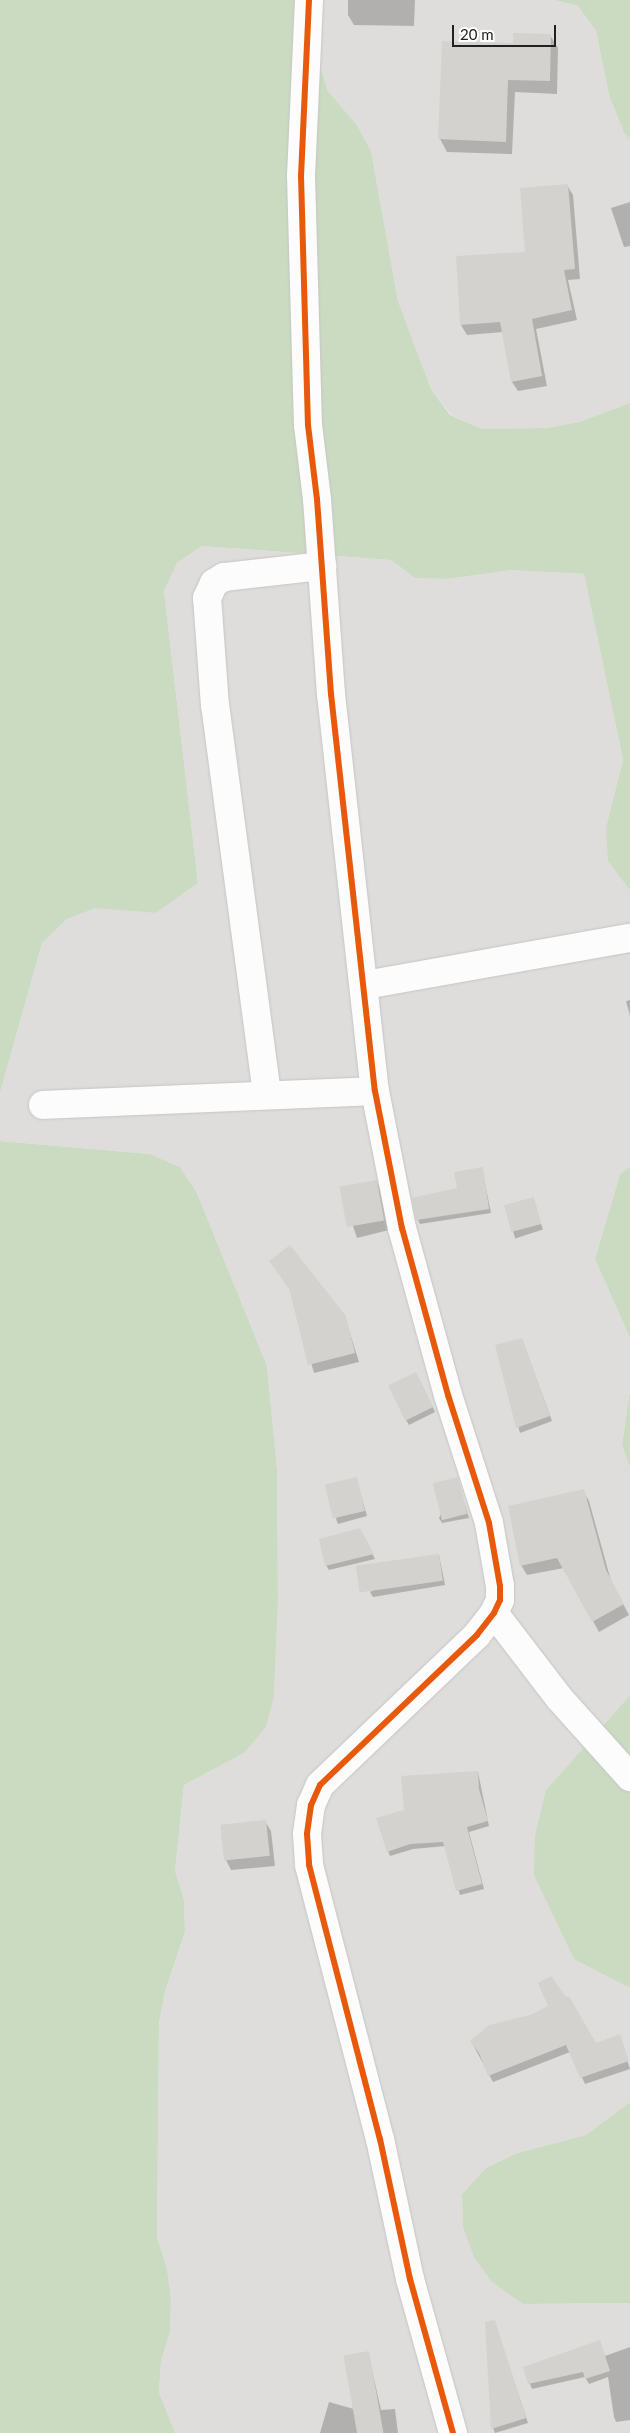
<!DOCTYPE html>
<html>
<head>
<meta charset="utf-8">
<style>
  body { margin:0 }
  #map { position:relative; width:630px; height:2433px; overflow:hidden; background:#eeedea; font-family:Lato,sans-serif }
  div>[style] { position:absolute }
  .residential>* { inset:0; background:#dedddb }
  .forest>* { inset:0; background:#cadbc1 }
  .shadow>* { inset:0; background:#0003; transform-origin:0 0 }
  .building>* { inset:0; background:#d3d2cf; transform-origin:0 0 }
  .roads { filter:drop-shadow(0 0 1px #c6c5c4) drop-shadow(0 0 1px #c6c5c4) }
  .minor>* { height:28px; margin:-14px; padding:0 14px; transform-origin:14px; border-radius:14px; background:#fcfcfc }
  .cycleway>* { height:6px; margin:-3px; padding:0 3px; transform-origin:3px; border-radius:3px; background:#e8590c }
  span { translate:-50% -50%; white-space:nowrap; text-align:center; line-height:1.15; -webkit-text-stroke:4.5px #fff; paint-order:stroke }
  .scale { position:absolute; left:452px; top:25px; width:104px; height:22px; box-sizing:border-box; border:2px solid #212121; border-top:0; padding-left:6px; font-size:15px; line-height:18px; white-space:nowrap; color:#212121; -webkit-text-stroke:4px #fff; paint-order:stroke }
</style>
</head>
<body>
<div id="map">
  <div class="residential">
    <div style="clip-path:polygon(316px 0,554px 0,578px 6px,596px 31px,609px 95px,624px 133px,630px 140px,630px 403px,579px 422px,546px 428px,482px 429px,451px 415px,431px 389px,398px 301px,371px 151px,356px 124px,328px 91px,312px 42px)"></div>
    <div style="clip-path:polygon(202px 546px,391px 560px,415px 578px,447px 579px,511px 570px,584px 574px,623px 760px,606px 827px,630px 890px,630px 1167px,620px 1174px,595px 1259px,630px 1338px,630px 1389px,622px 1445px,630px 1468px,630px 1695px,546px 1790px,605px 1973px,630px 1988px,630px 2102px,586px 2135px,517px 2153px,486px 2168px,462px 2194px,463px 2227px,523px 2304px,630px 2303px,630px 2433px,175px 2433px,159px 2392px,161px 2361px,170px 2332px,171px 2299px,167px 2268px,157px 2238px,159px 2023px,165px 1991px,185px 1932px,184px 1900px,175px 1871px,184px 1785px,244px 1753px,274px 1696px,278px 1601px,277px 1469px,267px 1366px,197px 1193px,180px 1167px,150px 1154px,0 1141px,0 1093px,42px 943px,67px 919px,95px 907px,156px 913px,198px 883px,164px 591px,177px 563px)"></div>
  </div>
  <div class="forest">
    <div style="clip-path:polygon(0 0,316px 0,312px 42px,328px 91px,356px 124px,371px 151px,398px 301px,431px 389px,450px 415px,482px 429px,546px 428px,579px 422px,630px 403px,630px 890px,608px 861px,606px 827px,623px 760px,584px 574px,511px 570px,447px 579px,415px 578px,391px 560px,202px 546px,177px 563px,164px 591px,198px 883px,156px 913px,95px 908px,67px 919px,42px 943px,0 1093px)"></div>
    <div style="clip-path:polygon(554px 0,630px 0,630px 140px,624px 133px,609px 95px,596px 31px,578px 6px)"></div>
    <div style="clip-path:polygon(0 1141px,150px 1154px,180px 1167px,197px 1193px,267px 1366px,277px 1469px,278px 1601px,274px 1696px,266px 1727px,244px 1753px,184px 1785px,175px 1871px,184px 1900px,185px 1932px,165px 1991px,159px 2023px,157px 2238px,167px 2268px,171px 2299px,170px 2332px,161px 2361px,159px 2392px,175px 2433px,0 2433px)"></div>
    <div style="clip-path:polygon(630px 1167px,630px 1338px,595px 1259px,620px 1174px)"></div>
    <div style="clip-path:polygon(630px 1389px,630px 1468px,622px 1445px)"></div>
    <div style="clip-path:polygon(630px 1695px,630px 1988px,574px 1959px,534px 1875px,535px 1836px,546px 1790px)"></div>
    <div style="clip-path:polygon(630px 2102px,630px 2303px,523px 2304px,492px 2282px,474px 2257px,463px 2227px,462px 2194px,486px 2168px,517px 2153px,586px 2135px)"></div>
  </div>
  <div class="shadow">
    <div style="clip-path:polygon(348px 0,415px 0,414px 26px,354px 25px,348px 15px)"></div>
    <div style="clip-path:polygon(550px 35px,558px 48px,557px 94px,515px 92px,512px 154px,447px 152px,440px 139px,514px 44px)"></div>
    <div style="clip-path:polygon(567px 185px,573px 195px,580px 279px,568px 280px,577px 320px,536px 329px,547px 386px,518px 391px,512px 382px,503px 332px,467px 335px,461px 325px,526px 253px)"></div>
    <div style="clip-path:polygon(630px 202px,630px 246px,624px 247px,611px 208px)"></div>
    <div style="clip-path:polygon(630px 1000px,630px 1016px,626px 1001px)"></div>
    <div style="clip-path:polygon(482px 1168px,491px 1213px,420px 1224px,418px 1220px)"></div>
    <div style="clip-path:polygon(376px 1181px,382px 1191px,389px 1230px,357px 1238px,341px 1190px)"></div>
    <div style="left:533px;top:1199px;width:32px;height:29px;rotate:72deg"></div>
    <div style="clip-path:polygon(270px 1261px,345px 1317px,359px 1362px,314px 1373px,291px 1291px)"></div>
    <div style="clip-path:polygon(522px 1339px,552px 1421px,520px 1433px,496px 1346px)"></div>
    <div style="clip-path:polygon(419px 1379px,435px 1412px,409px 1425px,406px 1420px)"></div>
    <div style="clip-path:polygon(356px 1478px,367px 1516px,338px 1524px,336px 1519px)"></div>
    <div style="clip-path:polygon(457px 1479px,469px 1518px,442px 1523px,439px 1518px)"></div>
    <div style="clip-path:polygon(583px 1491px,589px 1501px,611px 1581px,629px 1615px,599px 1632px,564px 1568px,527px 1575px,521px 1565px)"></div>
    <div style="clip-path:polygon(360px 1530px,375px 1559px,329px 1570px,326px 1565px)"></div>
    <div style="clip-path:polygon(439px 1555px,445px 1585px,373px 1597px,370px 1592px)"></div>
    <div style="clip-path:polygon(478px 1772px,489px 1826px,469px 1832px,484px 1889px,460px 1895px,446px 1846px,413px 1849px,390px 1856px,388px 1851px,405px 1811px)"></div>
    <div style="clip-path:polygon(265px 1821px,271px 1831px,275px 1866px,231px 1870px,226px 1860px)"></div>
    <div style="clip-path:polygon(619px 2036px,630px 2069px,585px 2084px,570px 2052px,493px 2082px,471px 2041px,595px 2045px)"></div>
    <div style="clip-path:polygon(494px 2321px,528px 2423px,495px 2433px,493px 2428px)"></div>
    <div style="clip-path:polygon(599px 2341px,605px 2356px,630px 2347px,630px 2420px,616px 2422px,614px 2417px,608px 2377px,589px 2384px,585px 2377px,532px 2389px,530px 2384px,525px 2368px)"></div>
    <div style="clip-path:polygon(368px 2352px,381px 2410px,395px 2409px,398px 2433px,320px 2433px,329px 2402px,354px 2409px)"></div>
  </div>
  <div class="building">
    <div style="clip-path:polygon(513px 33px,551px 34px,550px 81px,508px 80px,506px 142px,438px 139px,442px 41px,513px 43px)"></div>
    <div style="clip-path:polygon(568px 184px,575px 269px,564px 270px,572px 310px,532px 319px,542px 376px,511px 382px,500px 322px,460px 325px,456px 256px,525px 252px,520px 188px)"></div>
    <div style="clip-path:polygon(483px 1167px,489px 1209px,416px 1220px,412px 1198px,457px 1188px,454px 1172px)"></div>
    <div style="left:377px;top:1180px;width:41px;height:38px;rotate:80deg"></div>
    <div style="left:534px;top:1197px;width:28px;height:31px;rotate:75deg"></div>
    <div style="clip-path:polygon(290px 1245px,346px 1316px,355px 1353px,308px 1365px,289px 1288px,269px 1261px)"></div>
    <div style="clip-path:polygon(522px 1338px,550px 1416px,516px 1428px,495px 1345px)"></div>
    <div style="left:416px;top:1372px;width:39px;height:31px;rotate:64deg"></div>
    <div style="left:357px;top:1477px;width:35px;height:33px;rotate:77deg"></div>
    <div style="left:458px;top:1477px;width:38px;height:26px;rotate:76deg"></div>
    <div style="clip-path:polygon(584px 1489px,606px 1570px,624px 1604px,592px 1622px,557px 1558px,520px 1566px,508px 1506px)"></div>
    <div style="clip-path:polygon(360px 1528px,374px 1554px,325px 1566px,319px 1539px)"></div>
    <div style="left:439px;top:1554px;width:27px;height:84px;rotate:82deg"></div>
    <div style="clip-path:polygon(478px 1771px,479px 1789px,488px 1821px,467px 1827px,482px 1884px,456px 1891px,443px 1842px,410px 1844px,387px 1852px,376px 1818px,404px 1810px,401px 1776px)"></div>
    <div style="left:266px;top:1820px;width:36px;height:46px;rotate:84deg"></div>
    <div style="clip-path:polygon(551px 1976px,566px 1997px,569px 1996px,596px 2043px,620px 2034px,629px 2061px,580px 2078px,566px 2045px,488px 2076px,479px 2053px,470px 2041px,489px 2025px,530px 2015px,548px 2006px,538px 1983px)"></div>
    <div style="clip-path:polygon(495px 2320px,526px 2418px,491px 2429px,485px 2322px)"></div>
    <div style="clip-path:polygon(600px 2340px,610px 2371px,585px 2379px,583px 2372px,528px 2384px,523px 2367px)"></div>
    <div style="left:369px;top:2351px;width:83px;height:26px;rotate:80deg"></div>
  </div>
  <div class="roads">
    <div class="minor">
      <div style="left:309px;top:0;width:176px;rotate:92.6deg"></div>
      <div style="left:301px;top:176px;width:249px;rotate:88.4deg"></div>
      <div style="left:308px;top:425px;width:75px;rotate:83.1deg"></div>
      <div style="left:317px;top:499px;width:196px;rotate:85.9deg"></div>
      <div style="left:331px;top:694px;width:399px;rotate:83.7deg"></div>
      <div style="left:375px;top:1091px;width:140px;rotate:78.9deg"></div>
      <div style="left:402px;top:1228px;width:173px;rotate:74.6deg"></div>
      <div style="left:448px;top:1395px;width:134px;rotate:72.2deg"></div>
      <div style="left:489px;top:1523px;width:64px;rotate:80.1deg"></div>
      <div style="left:500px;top:1586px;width:14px;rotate:90deg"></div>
      <div style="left:500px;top:1600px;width:14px;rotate:115deg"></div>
      <div style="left:494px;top:1613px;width:28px;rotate:128deg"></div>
      <div style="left:477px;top:1635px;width:217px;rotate:136.3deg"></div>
      <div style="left:320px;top:1785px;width:22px;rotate:114deg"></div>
      <div style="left:311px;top:1805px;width:29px;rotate:98deg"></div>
      <div style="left:307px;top:1834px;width:31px;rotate:86deg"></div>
      <div style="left:309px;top:1865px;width:283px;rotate:75.5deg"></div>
      <div style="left:380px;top:2139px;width:143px;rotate:77.9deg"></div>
      <div style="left:410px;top:2279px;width:160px;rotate:74.4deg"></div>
      <div style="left:365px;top:985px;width:269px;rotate:-10.1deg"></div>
      <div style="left:267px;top:1094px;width:391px;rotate:-97.6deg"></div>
      <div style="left:215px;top:706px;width:108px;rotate:-94.2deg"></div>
      <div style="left:207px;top:598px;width:17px;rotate:-65deg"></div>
      <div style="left:214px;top:583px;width:12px;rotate:-31deg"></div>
      <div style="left:224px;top:577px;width:99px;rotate:-6.4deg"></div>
      <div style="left:43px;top:1105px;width:332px;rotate:-2.4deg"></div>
      <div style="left:494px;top:1613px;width:108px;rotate:52.5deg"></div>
      <div style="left:560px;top:1699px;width:105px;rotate:48.1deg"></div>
    </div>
  </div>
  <div class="cycleway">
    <div style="left:309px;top:0;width:176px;rotate:92.6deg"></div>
    <div style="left:301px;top:176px;width:249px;rotate:88.4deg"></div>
    <div style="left:308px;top:425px;width:75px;rotate:83.1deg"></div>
    <div style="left:317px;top:499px;width:196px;rotate:85.9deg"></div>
    <div style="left:331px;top:694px;width:399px;rotate:83.7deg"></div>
    <div style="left:375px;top:1091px;width:140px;rotate:78.9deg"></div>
    <div style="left:402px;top:1228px;width:173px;rotate:74.6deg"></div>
    <div style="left:448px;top:1395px;width:134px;rotate:72.2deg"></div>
    <div style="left:489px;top:1523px;width:64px;rotate:80.1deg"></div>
    <div style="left:500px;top:1586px;width:14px;rotate:90deg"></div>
    <div style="left:500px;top:1600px;width:14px;rotate:115deg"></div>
    <div style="left:494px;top:1613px;width:28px;rotate:128deg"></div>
    <div style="left:477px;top:1635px;width:217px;rotate:136.3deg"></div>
    <div style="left:320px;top:1785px;width:22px;rotate:114deg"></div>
    <div style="left:311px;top:1805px;width:29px;rotate:98deg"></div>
    <div style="left:307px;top:1834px;width:31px;rotate:86deg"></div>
    <div style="left:309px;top:1865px;width:283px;rotate:75.5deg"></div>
    <div style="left:380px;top:2139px;width:143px;rotate:77.9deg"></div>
    <div style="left:410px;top:2279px;width:160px;rotate:74.4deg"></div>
  </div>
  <div class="scale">20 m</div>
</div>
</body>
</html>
